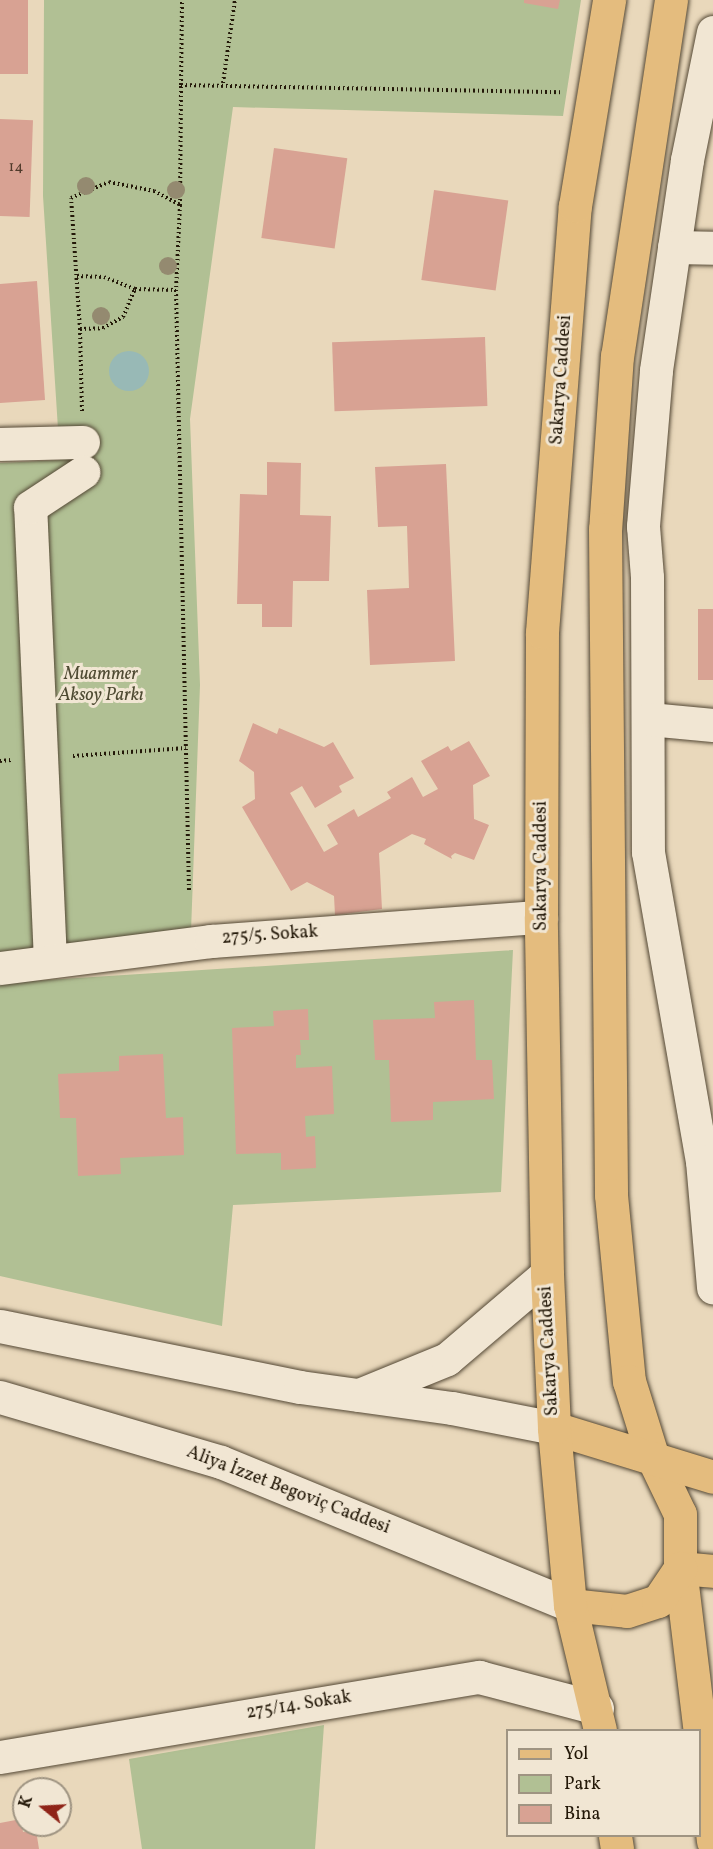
<!DOCTYPE html>
<html>
<head>
<meta charset="utf-8">
<style>
  body { margin:0 }
  #map { position:relative; width:713px; height:1849px; overflow:hidden; background:#e9d8bb; font-family:Vollkorn,serif }
  div>[style] { position:absolute }
  .green>* { inset:0; background:#b1c094 }
  .water>* { inset:0; background:#98b9b6 }
  .round { border-radius:50% }
  .building>* { inset:0; background:#d8a293; transform-origin:0 0 }
  .path>* { height:4px; margin-top:-2px; transform-origin:0; background:repeating-linear-gradient(90deg,#231808 0 1.5px,transparent 0 4.5px) }
  .roads { filter:drop-shadow(0 0 2px #544835) drop-shadow(0 0 2px #544835) }
  .street>* { height:33px; margin:-16.5px; padding:0 16.5px; transform-origin:16.5px; border-radius:16.5px; background:#f1e6d3 }
  .secondary>* { height:33px; margin:-16.5px; padding:0 16.5px; transform-origin:16.5px; border-radius:16.5px; background:#f1e6d3 }
  .primary>* { height:33px; margin:-16.5px; padding:0 16.5px; transform-origin:16.5px; border-radius:16.5px; background:#e4bc7e }
  .trees>* { width:18px; height:18px; margin:-9px; border-radius:50%; background:#948a70 }
  span { translate:-50% -50%; white-space:nowrap; text-align:center; line-height:1.15; -webkit-text-stroke:6px #f1e6d3; paint-order:stroke }
  .number-label { font-size:15px; color:#503a2b }
  .number-label span { -webkit-text-stroke-width:0 }
  .street-label { font-size:18px; color:#231808 }
  .park-label { font-size:18px; color:#4e4a32; font-style:italic }
  .legend { position:absolute; left:506px; top:1729px; width:195px; height:108px; box-sizing:border-box; background:#f1e6d3; border:2px solid #9f9482; margin:0; padding:8px 10px; list-style:none; font-size:18px; color:#231808 }
  .legend li { display:flex; align-items:center; gap:12px; height:30px }
  .legend b { width:30px; border:2px solid #9f9482 }
  .north { position:absolute; left:12px; top:1777px; width:60px; height:60px; box-sizing:border-box; background:#f1e6d3; border:2px solid #9f9482; border-radius:50%; rotate:288deg; font-size:16px; font-weight:700; line-height:24px; text-align:center; color:#231808 }
  .north::after { content:''; display:block; margin:auto; width:21px; height:27px; background:#8f2418; clip-path:polygon(50% 0,100% 100%,50% 72%,0 100%) }
</style>
</head>
<body>
<div id="map">
  <div class="green">
    <div style="clip-path:polygon(44px 0,581px 0,563px 116px,233px 107px,190px 419px,200px 685px,191px 932px,0 963px,0 463px,60px 460px,43px 196px)"></div>
    <div style="clip-path:polygon(513px 950px,501px 1192px,233px 1205px,222px 1326px,0 1276px,0 983px)"></div>
    <div style="clip-path:polygon(324px 1725px,315px 1849px,142px 1849px,129px 1759px)"></div>
  </div>
  <div class="water">
    <div class="round" style="left:109px;top:351px;width:40px;height:40px"></div>
  </div>
  <div class="building">
    <div style="left:0;top:0;width:28px;height:74px"></div>
    <div style="clip-path:polygon(524px 0,560px 0,558px 9px,524px 3px)"></div>
    <div style="left:0;top:119px;width:33px;height:97px;rotate:2deg"></div>
    <div style="left:274px;top:148px;width:74px;height:91px;rotate:8deg"></div>
    <div style="left:434px;top:190px;width:75px;height:91px;rotate:8deg"></div>
    <div style="clip-path:polygon(37px 281px,45px 400px,0 403px,0 284px)"></div>
    <div style="left:485px;top:337px;width:69px;height:153px;rotate:88deg"></div>
    <div style="clip-path:polygon(267px 462px,301px 463px,300px 515px,331px 516px,329px 581px,293px 581px,292px 627px,262px 627px,262px 604px,237px 604px,240px 494px,267px 495px)"></div>
    <div style="clip-path:polygon(446px 464px,455px 661px,370px 665px,367px 590px,409px 588px,407px 526px,378px 527px,375px 467px)"></div>
    <div style="left:698px;top:609px;width:15px;height:71px"></div>
    <div style="clip-path:polygon(253px 723px,277px 734px,279px 728px,324px 747px,333px 742px,354px 778px,339px 786px,342px 792px,315px 808px,302px 786px,290px 793px,324px 852px,338px 844px,327px 825px,354px 809px,358px 817px,391px 798px,387px 792px,412px 777px,423px 797px,438px 789px,421px 761px,448px 746px,451px 751px,469px 741px,490px 776px,473px 785px,474px 819px,489px 825px,474px 860px,455px 853px,451px 856px,452px 859px,424px 844px,426px 839px,412px 834px,379px 853px,382px 909px,335px 915px,334px 896px,307px 882px,291px 891px,242px 807px,255px 799px,254px 772px,239px 761px)"></div>
    <div style="clip-path:polygon(474px 1000px,476px 1060px,492px 1060px,494px 1099px,433px 1102px,433px 1120px,391px 1122px,389px 1060px,375px 1060px,373px 1020px,435px 1018px,434px 1002px)"></div>
    <div style="clip-path:polygon(308px 1009px,309px 1040px,300px 1040px,301px 1055px,296px 1055px,296px 1068px,332px 1066px,334px 1114px,305px 1116px,306px 1137px,315px 1136px,316px 1168px,281px 1170px,281px 1153px,236px 1154px,232px 1028px,274px 1026px,273px 1011px)"></div>
    <div style="clip-path:polygon(163px 1054px,166px 1118px,183px 1117px,184px 1155px,120px 1158px,121px 1174px,78px 1176px,76px 1118px,60px 1118px,58px 1074px,119px 1071px,119px 1056px)"></div>
    <div style="clip-path:polygon(21px 1819px,23px 1832px,36px 1830px,39px 1849px,0 1849px,0 1823px)"></div>
  </div>
  <div class="path">
    <div style="left:223px;top:83px;width:84px;rotate:-81.8deg"></div>
    <div style="left:181px;top:85px;width:85px;rotate:-89.3deg"></div>
    <div style="left:180px;top:205px;width:85px;rotate:92.7deg"></div>
    <div style="left:176px;top:290px;width:601px;rotate:88.76deg"></div>
    <div style="left:77px;top:276px;width:27px;rotate:2deg"></div>
    <div style="left:104px;top:277px;width:33px;rotate:21deg"></div>
    <div style="left:135px;top:289px;width:41px;rotate:1.4deg"></div>
    <div style="left:80px;top:329px;width:131px;rotate:-93.9deg"></div>
    <div style="left:71px;top:198px;width:41px;rotate:-22.8deg"></div>
    <div style="left:109px;top:182px;width:46px;rotate:11.3deg"></div>
    <div style="left:154px;top:191px;width:30px;rotate:28deg"></div>
    <div style="left:180px;top:205px;width:120px;rotate:-89.5deg"></div>
    <div style="left:181px;top:85px;width:381px;rotate:1.1deg"></div>
    <div style="left:82px;top:411px;width:82px;rotate:-91.4deg"></div>
    <div style="left:80px;top:329px;width:23px;rotate:-2deg"></div>
    <div style="left:103px;top:328px;width:23px;rotate:-29deg"></div>
    <div style="left:123px;top:317px;width:30px;rotate:-67deg"></div>
    <div style="left:73px;top:756px;width:113px;rotate:-4deg"></div>
    <div style="left:0;top:761px;width:11px;rotate:-5deg"></div>
  </div>
  <div class="roads">
    <div class="street">
      <div style="left:713px;top:32px;width:131px;rotate:101.5deg"></div>
      <div style="left:687px;top:160px;width:213px;rotate:98.4deg"></div>
      <div style="left:656px;top:371px;width:156px;rotate:94.8deg"></div>
      <div style="left:643px;top:526px;width:51px;rotate:85.5deg"></div>
      <div style="left:647px;top:577px;width:275px;rotate:89.8deg"></div>
      <div style="left:648px;top:852px;width:314px;rotate:80.1deg"></div>
      <div style="left:702px;top:1161px;width:127px;rotate:85deg"></div>
      <div style="left:674px;top:247px;width:39px;rotate:1deg"></div>
      <div style="left:0;top:444px;width:83px;rotate:-1.4deg"></div>
      <div style="left:649px;top:719px;width:64px;rotate:5.4deg"></div>
      <div style="left:50px;top:961px;width:454px;rotate:-92.5deg"></div>
      <div style="left:30px;top:507px;width:64px;rotate:-33.4deg"></div>
      <div style="left:0;top:968px;width:213px;rotate:-7.3deg"></div>
      <div style="left:211px;top:941px;width:331px;rotate:-4.2deg"></div>
      <div style="left:0;top:1757px;width:486px;rotate:-9.5deg"></div>
      <div style="left:479px;top:1677px;width:122px;rotate:14.7deg"></div>
    </div>
    <div class="secondary">
      <div style="left:0;top:1326px;width:306px;rotate:11.5deg"></div>
      <div style="left:300px;top:1387px;width:153px;rotate:7.9deg"></div>
      <div style="left:452px;top:1408px;width:104px;rotate:11.1deg"></div>
      <div style="left:359px;top:1395px;width:95px;rotate:-22.2deg"></div>
      <div style="left:447px;top:1359px;width:131px;rotate:-40.4deg"></div>
      <div style="left:0;top:1397px;width:230px;rotate:16.4deg"></div>
      <div style="left:221px;top:1462px;width:377px;rotate:22.3deg"></div>
    </div>
    <div class="primary">
      <div style="left:671px;top:0;width:359px;rotate:98.6deg"></div>
      <div style="left:617px;top:355px;width:174px;rotate:93.9deg"></div>
      <div style="left:605px;top:529px;width:666px;rotate:89.48deg"></div>
      <div style="left:611px;top:1195px;width:187px;rotate:84.5deg"></div>
      <div style="left:629px;top:1381px;width:81px;rotate:72.7deg"></div>
      <div style="left:653px;top:1458px;width:62px;rotate:64.3deg"></div>
      <div style="left:680px;top:1514px;width:54px;rotate:90deg"></div>
      <div style="left:680px;top:1568px;width:275px;rotate:83.1deg"></div>
      <div style="left:554px;top:1428px;width:166px;rotate:17.1deg"></div>
      <div style="left:680px;top:1568px;width:33px;rotate:5deg"></div>
      <div style="left:570px;top:1605px;width:57px;rotate:6deg"></div>
      <div style="left:627px;top:1611px;width:33px;rotate:-18deg"></div>
      <div style="left:658px;top:1601px;width:40px;rotate:-56deg"></div>
      <div style="left:600px;top:1730px;width:129px;rotate:-103.5deg"></div>
      <div style="left:570px;top:1605px;width:178px;rotate:-95.2deg"></div>
      <div style="left:554px;top:1428px;width:154px;rotate:-92.6deg"></div>
      <div style="left:547px;top:1274px;width:357px;rotate:-91deg"></div>
      <div style="left:541px;top:917px;width:285px;rotate:-89.8deg"></div>
      <div style="left:542px;top:632px;width:427px;rotate:-85.6deg"></div>
      <div style="left:575px;top:206px;width:209px;rotate:-80.6deg"></div>
      <div style="left:615px;top:1836px;width:13px;rotate:81deg"></div>
    </div>
  </div>
  <div class="trees">
    <div style="left:86px;top:186px"></div>
    <div style="left:176px;top:190px"></div>
    <div style="left:168px;top:266px"></div>
    <div style="left:101px;top:316px"></div>
  </div>
  <div class="number-label">
    <span style="left:16px;top:168px">14</span>
  </div>
  <div class="street-label">
    <span style="left:562px;top:380px;rotate:-86deg">Sakarya Caddesi</span>
    <span style="left:542px;top:866px;rotate:-90deg">Sakarya Caddesi</span>
    <span style="left:270px;top:936px;rotate:-4deg">275/5. Sokak</span>
    <span style="left:550px;top:1351px;rotate:-93deg">Sakarya Caddesi</span>
    <span style="left:288px;top:1491px;rotate:21deg">Aliya İzzet Begoviç Caddesi</span>
    <span style="left:299px;top:1706px;rotate:-9deg">275/14. Sokak</span>
  </div>
  <div class="park-label">
    <span style="left:101px;top:686px">Muammer<br>Aksoy Parkı</span>
  </div>
  <ul class="legend">
  <li><b style="height:8px;background:#e4bc7e"></b>Yol</li>
  <li><b style="height:16px;background:#b1c094"></b>Park</li>
  <li><b style="height:16px;background:#d8a293"></b>Bina</li>
  </ul>
  <div class="north">K</div>
</div>
</body>
</html>
